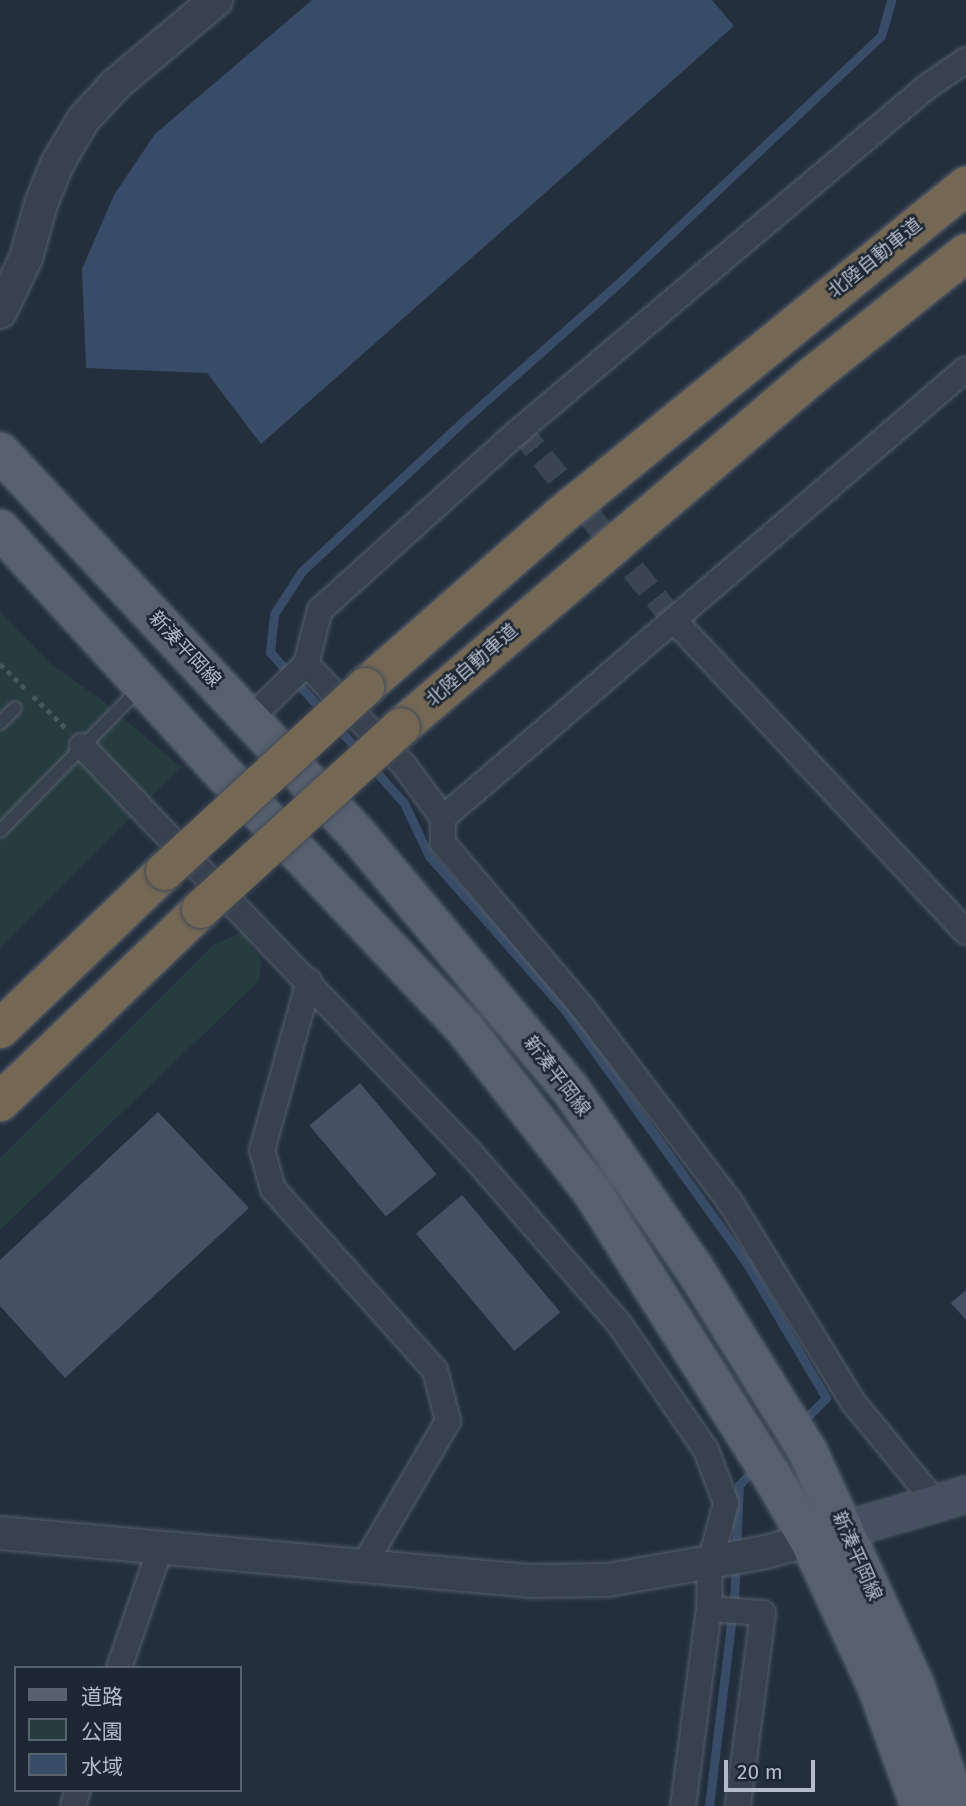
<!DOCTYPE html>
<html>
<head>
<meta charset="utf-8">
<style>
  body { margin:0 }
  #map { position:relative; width:966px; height:1806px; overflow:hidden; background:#242f3e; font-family:"Fira Sans","Noto Sans JP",sans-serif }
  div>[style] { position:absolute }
  .green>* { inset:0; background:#263c3f }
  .water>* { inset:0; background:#394c67 }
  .stream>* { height:9px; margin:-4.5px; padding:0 4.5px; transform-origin:4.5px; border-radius:4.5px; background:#394c67 }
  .building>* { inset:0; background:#455162; transform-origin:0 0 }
  .minor-tunnel>* { height:24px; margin-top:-12px; transform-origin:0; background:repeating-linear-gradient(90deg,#3a4453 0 24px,transparent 0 36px) }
  .path>* { height:4.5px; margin-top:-2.25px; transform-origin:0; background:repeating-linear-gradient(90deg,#44595c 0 5px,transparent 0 10px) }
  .roads { filter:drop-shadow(0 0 2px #565f6c) drop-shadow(0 0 2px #565f6c) }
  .service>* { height:12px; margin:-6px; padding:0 6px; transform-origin:6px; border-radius:6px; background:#38414e }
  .minor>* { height:24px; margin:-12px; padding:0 12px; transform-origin:12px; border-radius:12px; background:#38414e }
  .tertiary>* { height:32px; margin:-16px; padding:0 16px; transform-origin:16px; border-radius:16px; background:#38414e }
  .secondary>* { height:35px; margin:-17.5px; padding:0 17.5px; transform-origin:17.5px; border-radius:17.5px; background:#465061 }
  .primary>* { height:38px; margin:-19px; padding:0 19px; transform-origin:19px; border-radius:19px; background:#56606e }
  .motorway>* { height:38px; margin:-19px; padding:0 19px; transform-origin:19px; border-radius:19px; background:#746855 }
  .bridges { filter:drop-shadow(0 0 2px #434c59) drop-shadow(0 0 2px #434c59) }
  .motorway-bridge>* { height:38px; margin:-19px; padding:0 19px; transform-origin:19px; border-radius:19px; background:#746855 }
  span { translate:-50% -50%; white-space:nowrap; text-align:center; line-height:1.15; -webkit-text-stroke:5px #1d2633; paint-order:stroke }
  .street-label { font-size:19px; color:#b4bcc9 }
  .legend { position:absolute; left:14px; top:1666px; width:228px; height:126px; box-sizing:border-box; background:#1d2633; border:2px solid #59626f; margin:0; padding:9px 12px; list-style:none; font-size:21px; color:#b4bcc9 }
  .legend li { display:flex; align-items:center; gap:14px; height:35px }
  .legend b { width:35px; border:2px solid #59626f }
  .scale { position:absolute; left:724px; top:1760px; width:91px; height:32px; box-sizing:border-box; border:4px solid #b4bcc9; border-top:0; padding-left:9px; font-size:21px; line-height:24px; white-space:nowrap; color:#b4bcc9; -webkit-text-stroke:5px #1d2633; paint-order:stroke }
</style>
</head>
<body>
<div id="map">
  <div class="green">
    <div style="clip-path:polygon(0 612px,52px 665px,98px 697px,181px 767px,0 948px)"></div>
    <div style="clip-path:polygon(243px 932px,262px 961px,259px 981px,0 1230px,0 1158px,213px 945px)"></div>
  </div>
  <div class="water">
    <div style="clip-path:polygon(312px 0,712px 0,734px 26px,261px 444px,207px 373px,86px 368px,82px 269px,114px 195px,155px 134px)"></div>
  </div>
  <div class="stream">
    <div style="left:323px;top:712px;width:80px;rotate:-131.5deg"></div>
    <div style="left:270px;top:652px;width:38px;rotate:-84deg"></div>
    <div style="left:274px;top:614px;width:51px;rotate:-56.9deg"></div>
    <div style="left:302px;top:571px;width:228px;rotate:-42.9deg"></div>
    <div style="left:469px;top:416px;width:205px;rotate:-41.6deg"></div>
    <div style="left:622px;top:280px;width:356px;rotate:-43.3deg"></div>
    <div style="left:881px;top:36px;width:37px;rotate:-74deg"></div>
    <div style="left:335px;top:725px;width:39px;rotate:48deg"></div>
    <div style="left:372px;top:767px;width:48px;rotate:48.4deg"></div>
    <div style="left:404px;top:803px;width:59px;rotate:64.7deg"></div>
    <div style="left:429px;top:856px;width:204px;rotate:48.6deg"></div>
    <div style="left:564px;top:1009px;width:312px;rotate:54.3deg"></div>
    <div style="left:746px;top:1262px;width:158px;rotate:59.5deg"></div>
    <div style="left:826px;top:1398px;width:35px;rotate:135deg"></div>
    <div style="left:736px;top:1551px;width:66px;rotate:-87.4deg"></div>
    <div style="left:739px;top:1485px;width:25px;rotate:-47deg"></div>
    <div style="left:709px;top:1806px;width:209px;rotate:-83.1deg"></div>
    <div style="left:734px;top:1599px;width:34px;rotate:-87deg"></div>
  </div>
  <div class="building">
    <div style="left:360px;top:1083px;width:119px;height:66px;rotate:50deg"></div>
    <div style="clip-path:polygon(158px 1112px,249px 1208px,65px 1378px,0 1306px,0 1260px)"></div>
    <div style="left:462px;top:1195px;width:153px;height:60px;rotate:50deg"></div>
    <div style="clip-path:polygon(966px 1290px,966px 1320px,951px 1303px)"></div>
  </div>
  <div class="minor-tunnel">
    <div style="left:520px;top:430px;width:245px;rotate:51deg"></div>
  </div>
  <div class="path">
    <div style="left:0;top:664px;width:35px;rotate:44deg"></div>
    <div style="left:33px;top:696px;width:45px;rotate:44.1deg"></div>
  </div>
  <div class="roads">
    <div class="service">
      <div style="left:0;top:723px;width:21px;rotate:-45deg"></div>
      <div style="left:0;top:831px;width:200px;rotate:-45.6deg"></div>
    </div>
    <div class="minor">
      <div style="left:674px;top:620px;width:427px;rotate:46.9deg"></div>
      <div style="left:306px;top:664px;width:141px;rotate:45.9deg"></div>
      <div style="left:404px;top:765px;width:66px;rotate:53.7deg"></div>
      <div style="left:250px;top:719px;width:78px;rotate:-44.5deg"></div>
      <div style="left:306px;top:664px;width:56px;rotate:-75.5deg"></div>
      <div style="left:320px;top:610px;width:269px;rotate:-42deg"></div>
      <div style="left:520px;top:430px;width:534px;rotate:-40.14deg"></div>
      <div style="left:928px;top:86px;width:46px;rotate:-34.4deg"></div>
      <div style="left:82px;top:746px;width:567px;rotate:46.36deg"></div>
      <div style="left:473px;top:1156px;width:220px;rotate:48.9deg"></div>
      <div style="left:618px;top:1322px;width:155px;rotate:55.5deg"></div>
      <div style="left:706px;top:1450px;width:57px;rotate:69.3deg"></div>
      <div style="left:726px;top:1503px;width:62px;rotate:104.9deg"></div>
      <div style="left:710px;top:1563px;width:46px;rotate:91.2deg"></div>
      <div style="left:709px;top:1609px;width:199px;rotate:97.5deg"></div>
      <div style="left:309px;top:981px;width:175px;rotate:105.5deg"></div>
      <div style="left:262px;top:1150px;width:41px;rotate:74.2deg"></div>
      <div style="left:273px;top:1189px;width:243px;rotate:48.2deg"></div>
      <div style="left:435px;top:1370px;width:53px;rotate:75.7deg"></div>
      <div style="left:448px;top:1421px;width:167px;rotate:120.3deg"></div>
      <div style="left:936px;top:1503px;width:131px;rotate:-129.4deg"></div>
      <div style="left:853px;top:1402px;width:235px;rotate:-121.6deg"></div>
      <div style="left:730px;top:1202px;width:245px;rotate:-127.2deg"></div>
      <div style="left:582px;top:1007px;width:215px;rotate:-130.3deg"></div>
      <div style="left:443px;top:843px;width:25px;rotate:-90deg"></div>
      <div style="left:443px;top:818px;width:689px;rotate:-40.65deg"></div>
      <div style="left:709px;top:1609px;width:54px;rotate:4.2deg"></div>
      <div style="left:763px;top:1613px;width:195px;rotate:97.4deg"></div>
      <div style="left:119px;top:1668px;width:129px;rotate:-71deg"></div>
      <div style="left:73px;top:1806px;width:17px;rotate:-73deg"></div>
    </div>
    <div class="tertiary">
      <div style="left:0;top:312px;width:60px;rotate:-64.3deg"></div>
      <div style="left:26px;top:258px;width:56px;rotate:-74.5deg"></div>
      <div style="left:41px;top:204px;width:43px;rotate:-68.2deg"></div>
      <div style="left:57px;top:164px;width:51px;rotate:-59.4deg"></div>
      <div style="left:83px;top:120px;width:49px;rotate:-47.5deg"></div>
      <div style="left:116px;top:84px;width:131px;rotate:-40deg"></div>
      <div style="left:0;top:1533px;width:532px;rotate:5.17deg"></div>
      <div style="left:530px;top:1581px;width:78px;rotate:-0.7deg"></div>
      <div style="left:608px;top:1580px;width:155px;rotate:-10deg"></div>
      <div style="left:761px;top:1553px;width:72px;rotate:-14.4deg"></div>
    </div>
    <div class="secondary">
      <div style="left:846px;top:1529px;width:125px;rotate:-16.3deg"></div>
    </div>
    <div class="primary">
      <div style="left:0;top:452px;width:523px;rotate:46.94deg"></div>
      <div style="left:357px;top:834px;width:334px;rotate:50.1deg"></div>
      <div style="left:571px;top:1090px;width:216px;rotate:55.4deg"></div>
      <div style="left:694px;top:1268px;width:216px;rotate:58.2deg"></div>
      <div style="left:808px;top:1452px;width:254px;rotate:65.4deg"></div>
      <div style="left:914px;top:1683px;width:130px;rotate:70.7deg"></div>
      <div style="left:0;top:529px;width:333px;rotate:47.6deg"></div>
      <div style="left:225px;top:775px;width:349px;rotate:46.6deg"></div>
      <div style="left:465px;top:1029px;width:204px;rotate:52deg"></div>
      <div style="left:591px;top:1190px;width:335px;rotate:57.7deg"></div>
      <div style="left:770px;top:1473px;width:80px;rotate:59.9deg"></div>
      <div style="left:810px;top:1542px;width:160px;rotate:65.2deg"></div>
      <div style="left:877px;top:1687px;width:127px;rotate:70.1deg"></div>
    </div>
    <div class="motorway">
      <div style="left:365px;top:687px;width:258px;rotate:-41.2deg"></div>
      <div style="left:559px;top:517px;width:525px;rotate:-39.12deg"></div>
      <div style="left:401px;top:727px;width:540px;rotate:-40.5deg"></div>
      <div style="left:812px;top:376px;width:197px;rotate:-38.6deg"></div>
      <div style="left:0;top:1029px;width:228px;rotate:-43.8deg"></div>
      <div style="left:0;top:1102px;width:279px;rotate:-43.8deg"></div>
    </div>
  </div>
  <div class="bridges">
    <div class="motorway-bridge">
      <div style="left:165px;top:871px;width:272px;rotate:-42.6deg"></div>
      <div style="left:201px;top:909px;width:270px;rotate:-42.3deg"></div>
    </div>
  </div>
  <div class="street-label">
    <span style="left:875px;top:258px;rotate:-39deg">北陸自動車道</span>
    <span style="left:185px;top:649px;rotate:47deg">新湊平岡線</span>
    <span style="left:472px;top:665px;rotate:-41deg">北陸自動車道</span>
    <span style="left:557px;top:1076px;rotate:52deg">新湊平岡線</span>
    <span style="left:857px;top:1556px;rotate:66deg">新湊平岡線</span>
  </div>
  <ul class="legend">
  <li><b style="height:9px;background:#56606e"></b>道路</li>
  <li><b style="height:19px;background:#263c3f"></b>公園</li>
  <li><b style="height:19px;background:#394c67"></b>水域</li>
  </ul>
  <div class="scale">20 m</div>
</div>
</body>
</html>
